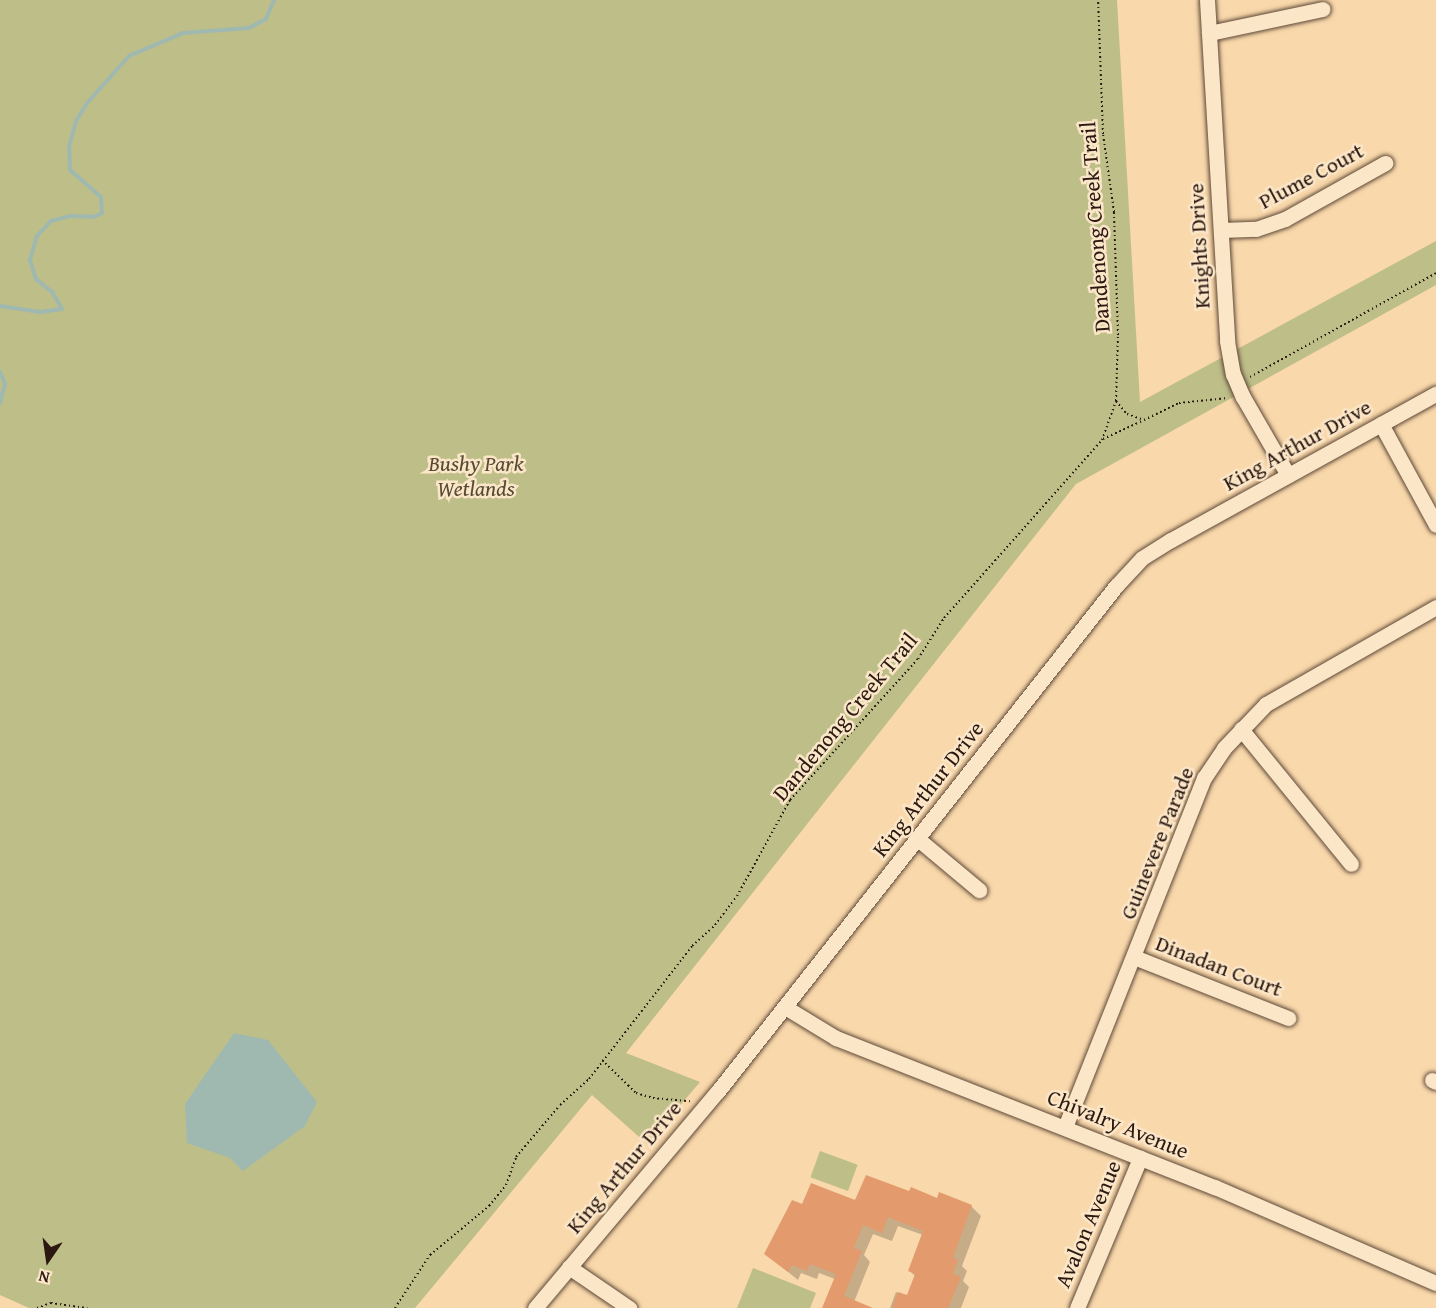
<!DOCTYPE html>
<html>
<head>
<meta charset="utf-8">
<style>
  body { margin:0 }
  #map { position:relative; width:1436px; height:1308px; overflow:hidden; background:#f9d8ab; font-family:"Gentium Book Plus",serif }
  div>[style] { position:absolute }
  .green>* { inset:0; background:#bebe88; transform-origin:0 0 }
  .water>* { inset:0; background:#9fb9b0 }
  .shadow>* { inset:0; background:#0003 }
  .stream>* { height:4px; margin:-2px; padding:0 2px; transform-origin:2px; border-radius:2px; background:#9fb9b0 }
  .building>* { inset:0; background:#e39a6c }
  .path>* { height:2px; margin-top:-1px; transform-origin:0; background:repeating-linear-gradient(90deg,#2b1911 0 1.5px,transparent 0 4.5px) }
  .roads { filter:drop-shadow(0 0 2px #5e4938) drop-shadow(0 0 2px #5e4938) }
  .minor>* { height:15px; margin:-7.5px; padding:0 7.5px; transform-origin:7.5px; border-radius:7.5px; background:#fbe6c8 }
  span { translate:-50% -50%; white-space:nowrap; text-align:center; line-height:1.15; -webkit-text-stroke:5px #fbe6c8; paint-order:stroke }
  .street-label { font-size:22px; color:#2b1911 }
  .park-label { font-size:22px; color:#574b35; font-style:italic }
  .north { position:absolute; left:18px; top:1230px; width:60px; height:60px; -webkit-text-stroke:4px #fbe6c8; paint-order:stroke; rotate:193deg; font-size:16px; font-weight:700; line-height:24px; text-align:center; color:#2b1911 }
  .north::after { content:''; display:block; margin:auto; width:21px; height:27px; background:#2b1911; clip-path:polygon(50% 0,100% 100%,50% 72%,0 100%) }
</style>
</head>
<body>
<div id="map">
  <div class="green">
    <div style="clip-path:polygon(0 0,1117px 0,1140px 402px,1436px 241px,1436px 285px,1076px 484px,626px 1053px,700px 1082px,647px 1144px,592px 1095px,415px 1308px,29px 1308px,0 1295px)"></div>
    <div style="left:820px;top:1151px;width:40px;height:28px;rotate:20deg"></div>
    <div style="clip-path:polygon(753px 1268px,816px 1293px,810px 1308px,737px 1308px)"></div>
  </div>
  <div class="water">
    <div style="clip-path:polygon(234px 1033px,268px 1040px,317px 1102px,305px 1126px,243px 1171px,230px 1158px,187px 1143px,185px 1104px)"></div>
  </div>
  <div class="shadow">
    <div style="clip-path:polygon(910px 1193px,971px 1206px,981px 1216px,962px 1266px,967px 1271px,963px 1281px,969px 1287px,961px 1308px,890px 1308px,896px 1292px,908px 1297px,916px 1277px,910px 1271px,923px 1235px,898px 1226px,892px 1241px,873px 1234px,864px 1255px,870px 1262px,854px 1302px,868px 1308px,824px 1308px,835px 1279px,819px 1273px,817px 1279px,801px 1273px,798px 1280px,766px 1254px,803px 1206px)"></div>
  </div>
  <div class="stream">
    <div style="left:0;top:306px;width:41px;rotate:8.3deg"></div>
    <div style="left:41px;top:312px;width:21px;rotate:-8deg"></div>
    <div style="left:62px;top:309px;width:20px;rotate:-120deg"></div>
    <div style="left:52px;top:292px;width:21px;rotate:-141deg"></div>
    <div style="left:36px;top:279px;width:20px;rotate:-108deg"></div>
    <div style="left:30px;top:260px;width:25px;rotate:-74deg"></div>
    <div style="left:37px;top:236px;width:21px;rotate:-47deg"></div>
    <div style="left:51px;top:221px;width:20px;rotate:-15deg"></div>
    <div style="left:70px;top:216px;width:24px;rotate:2deg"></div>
    <div style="left:94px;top:217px;width:9px;rotate:-27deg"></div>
    <div style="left:102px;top:213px;width:16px;rotate:-94deg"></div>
    <div style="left:101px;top:197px;width:41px;rotate:-138.9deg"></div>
    <div style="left:70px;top:170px;width:23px;rotate:-92deg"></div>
    <div style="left:69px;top:147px;width:27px;rotate:-75deg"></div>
    <div style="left:76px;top:121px;width:22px;rotate:-58deg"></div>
    <div style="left:88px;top:102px;width:62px;rotate:-48.3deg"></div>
    <div style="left:129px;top:56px;width:59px;rotate:-23.1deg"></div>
    <div style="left:183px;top:33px;width:66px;rotate:-4.3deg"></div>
    <div style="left:249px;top:28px;width:19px;rotate:-28deg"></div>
    <div style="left:266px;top:19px;width:21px;rotate:-67deg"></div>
    <div style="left:0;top:372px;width:13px;rotate:67deg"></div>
    <div style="left:5px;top:384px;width:20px;rotate:105deg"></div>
  </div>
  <div class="building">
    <div style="clip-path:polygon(866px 1175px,909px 1191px,911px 1187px,937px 1198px,939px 1192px,972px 1205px,953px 1258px,958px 1260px,953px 1274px,961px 1277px,948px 1308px,892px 1308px,898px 1292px,907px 1295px,915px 1274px,908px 1271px,923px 1231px,888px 1217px,882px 1233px,863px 1225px,854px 1248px,862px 1251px,844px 1296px,873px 1308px,822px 1308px,836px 1274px,810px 1264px,807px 1271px,792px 1265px,788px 1272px,764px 1254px,792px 1200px,802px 1204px,811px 1183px,855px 1200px)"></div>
  </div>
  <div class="path">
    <div style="left:1250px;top:377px;width:213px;rotate:-29.2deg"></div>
    <div style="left:1116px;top:401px;width:17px;rotate:50deg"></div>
    <div style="left:1127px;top:414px;width:18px;rotate:19deg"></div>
    <div style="left:1144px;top:420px;width:39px;rotate:-26deg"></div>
    <div style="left:1179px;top:403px;width:49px;rotate:-5.8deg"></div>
    <div style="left:1103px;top:439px;width:45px;rotate:-24.9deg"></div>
    <div style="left:602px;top:1060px;width:47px;rotate:44.1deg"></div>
    <div style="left:636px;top:1093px;width:18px;rotate:16deg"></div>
    <div style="left:653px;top:1098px;width:37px;rotate:5deg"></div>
    <div style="left:37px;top:1308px;width:15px;rotate:-20deg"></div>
    <div style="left:51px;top:1303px;width:37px;rotate:8deg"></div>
    <div style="left:395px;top:1308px;width:64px;rotate:-56.6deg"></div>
    <div style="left:430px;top:1255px;width:77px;rotate:-39.7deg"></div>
    <div style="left:489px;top:1206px;width:27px;rotate:-51deg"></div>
    <div style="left:506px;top:1185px;width:30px;rotate:-70deg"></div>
    <div style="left:516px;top:1157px;width:68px;rotate:-49.8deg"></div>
    <div style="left:560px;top:1105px;width:39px;rotate:-42deg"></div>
    <div style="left:589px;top:1079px;width:168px;rotate:-52.2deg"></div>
    <div style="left:692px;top:946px;width:31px;rotate:-42deg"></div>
    <div style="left:715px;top:925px;width:36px;rotate:-53deg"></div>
    <div style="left:737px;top:896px;width:110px;rotate:-61.1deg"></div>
    <div style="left:790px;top:800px;width:190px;rotate:-47.8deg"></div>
    <div style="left:918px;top:659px;width:49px;rotate:-57.6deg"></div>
    <div style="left:944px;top:618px;width:238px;rotate:-48.4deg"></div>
    <div style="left:1102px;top:440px;width:41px;rotate:-70.3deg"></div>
    <div style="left:1116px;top:401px;width:66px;rotate:-88.3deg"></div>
    <div style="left:1118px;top:335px;width:123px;rotate:-91.9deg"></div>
    <div style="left:1114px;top:212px;width:79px;rotate:-98deg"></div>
    <div style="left:1103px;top:134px;width:134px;rotate:-92.1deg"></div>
  </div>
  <div class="roads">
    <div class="minor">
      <div style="left:1207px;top:0;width:342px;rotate:86.6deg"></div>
      <div style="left:1227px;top:341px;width:34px;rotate:80deg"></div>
      <div style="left:1233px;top:374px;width:25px;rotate:67deg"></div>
      <div style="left:1243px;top:397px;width:90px;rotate:60deg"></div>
      <div style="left:1209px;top:33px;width:116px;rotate:-11.9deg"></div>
      <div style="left:1221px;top:230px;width:35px;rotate:-2deg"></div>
      <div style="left:1256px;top:229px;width:31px;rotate:-19deg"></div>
      <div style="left:1285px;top:219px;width:115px;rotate:-29.2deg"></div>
      <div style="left:1381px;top:424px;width:115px;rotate:61.4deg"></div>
      <div style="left:1241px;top:729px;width:174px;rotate:50.8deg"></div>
      <div style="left:918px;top:839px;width:80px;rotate:39.9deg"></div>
      <div style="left:1134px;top:957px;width:166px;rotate:21.6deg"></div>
      <div style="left:785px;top:1007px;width:60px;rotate:31.3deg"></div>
      <div style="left:836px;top:1038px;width:407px;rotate:21.5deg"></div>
      <div style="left:1215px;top:1187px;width:241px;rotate:23.5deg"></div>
      <div style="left:1432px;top:1080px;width:4px;rotate:27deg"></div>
      <div style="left:1065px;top:1127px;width:376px;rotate:-68.3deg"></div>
      <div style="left:1204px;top:778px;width:36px;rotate:-56deg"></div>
      <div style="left:1224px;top:748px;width:61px;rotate:-46.3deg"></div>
      <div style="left:1266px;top:704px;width:196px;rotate:-29.7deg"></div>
      <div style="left:569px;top:1267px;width:73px;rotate:34.3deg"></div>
      <div style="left:535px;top:1308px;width:284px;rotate:-49.9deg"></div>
      <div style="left:718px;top:1091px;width:643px;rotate:-51.76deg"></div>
      <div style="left:1116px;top:586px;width:38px;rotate:-47deg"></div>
      <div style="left:1142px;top:558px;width:34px;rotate:-32deg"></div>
      <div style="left:1171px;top:540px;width:303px;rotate:-28.9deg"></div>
      <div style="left:1077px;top:1308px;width:163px;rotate:-67.2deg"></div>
    </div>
  </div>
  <div class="street-label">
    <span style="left:1311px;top:176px;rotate:-28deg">Plume Court</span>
    <span style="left:1095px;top:227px;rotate:-94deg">Dandenong Creek Trail</span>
    <span style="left:1199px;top:246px;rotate:-93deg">Knights Drive</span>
    <span style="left:1297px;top:445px;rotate:-29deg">King Arthur Drive</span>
    <span style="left:845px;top:717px;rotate:-50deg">Dandenong Creek Trail</span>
    <span style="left:928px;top:789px;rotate:-52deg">King Arthur Drive</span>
    <span style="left:1157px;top:843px;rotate:-68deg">Guinevere Parade</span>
    <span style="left:1219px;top:966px;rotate:21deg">Dinadan Court</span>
    <span style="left:1118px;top:1124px;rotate:22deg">Chivalry Avenue</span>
    <span style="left:624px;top:1167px;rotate:-50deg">King Arthur Drive</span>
    <span style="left:1088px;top:1224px;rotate:-67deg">Avalon Avenue</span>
  </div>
  <div class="park-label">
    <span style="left:476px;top:476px">Bushy Park<br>Wetlands</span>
  </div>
  <div class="north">N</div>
</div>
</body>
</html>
